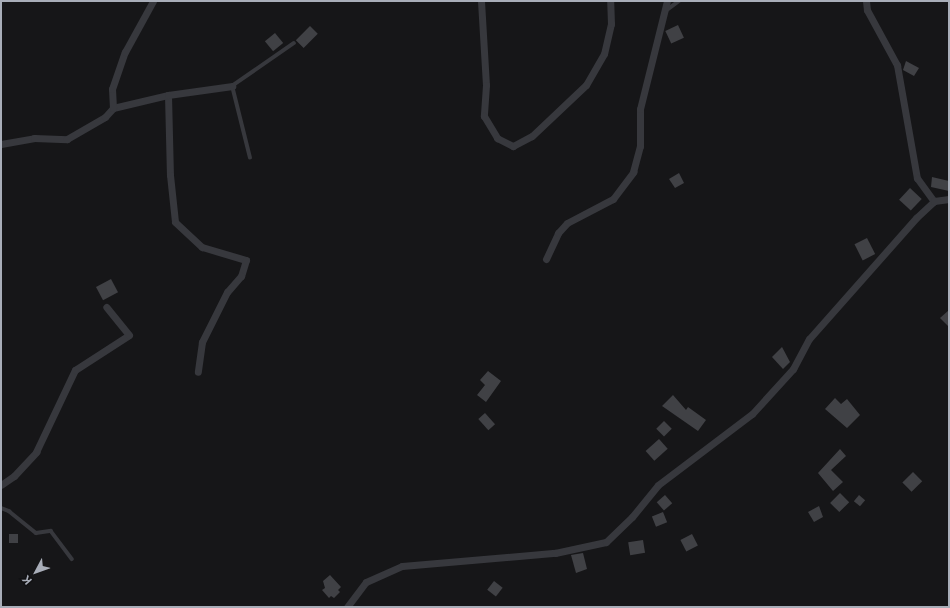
<!DOCTYPE html>
<html>
<head>
<meta charset="utf-8">
<style>
  body { margin:0 }
  #map { position:relative; width:950px; height:608px; overflow:hidden; background:#161618; font-family:Inter,sans-serif }
  div>[style] { position:absolute }
  .building>* { inset:0; background:#404145; transform-origin:0 0 }
  .lane>* { height:3.5px; margin:-1.75px; padding:0 1.75px; transform-origin:1.75px; border-radius:1.75px; background:#37383d }
  .street>* { height:7px; margin:-3.5px; padding:0 3.5px; transform-origin:3.5px; border-radius:3.5px; background:#37383d }
  span { translate:-50% -50%; white-space:nowrap; text-align:center; line-height:1.15; -webkit-text-stroke:3.5px #111113; paint-order:stroke }
  .frame { position:absolute; inset:0; border:2px solid #a8adb8; pointer-events:none }
  .north { position:absolute; left:16px; top:552px; width:40px; height:40px; -webkit-text-stroke:3px #111113; paint-order:stroke; rotate:229deg; font-size:11px; font-weight:700; line-height:16px; text-align:center; color:#a8adb8 }
  .north::after { content:''; display:block; margin:auto; width:14px; height:18px; background:#a8adb8; clip-path:polygon(50% 0,100% 100%,50% 72%,0 100%) }
</style>
</head>
<body>
<div id="map">
  <div class="building">
    <div style="left:678px;top:25px;width:14px;height:14px;rotate:65deg"></div>
    <div style="left:310px;top:26px;width:11px;height:20px;rotate:45deg"></div>
    <div style="left:275px;top:33px;width:13px;height:13px;rotate:51deg"></div>
    <div style="clip-path:polygon(906px 61px,919px 68px,914px 76px,903px 70px)"></div>
    <div style="clip-path:polygon(679px 173px,684px 183px,675px 188px,669px 179px)"></div>
    <div style="clip-path:polygon(932px 177px,949px 181px,949px 191px,931px 187px)"></div>
    <div style="left:910px;top:188px;width:16px;height:16px;rotate:43deg"></div>
    <div style="left:867px;top:238px;width:18px;height:14px;rotate:63deg"></div>
    <div style="left:111px;top:279px;width:15px;height:17px;rotate:62deg"></div>
    <div style="clip-path:polygon(949px 310px,949px 327px,940px 318px)"></div>
    <div style="clip-path:polygon(782px 347px,790px 362px,783px 369px,772px 357px)"></div>
    <div style="clip-path:polygon(488px 371px,501px 381px,486px 402px,477px 395px,485px 385px,480px 380px)"></div>
    <div style="clip-path:polygon(673px 395px,686px 410px,688px 407px,706px 420px,698px 431px,662px 406px)"></div>
    <div style="clip-path:polygon(835px 398px,841px 404px,847px 399px,860px 415px,847px 428px,825px 409px)"></div>
    <div style="left:485px;top:413px;width:15px;height:9px;rotate:48deg"></div>
    <div style="left:664px;top:421px;width:11px;height:11px;rotate:45deg"></div>
    <div style="left:659px;top:439px;width:13px;height:18px;rotate:48deg"></div>
    <div style="clip-path:polygon(840px 449px,846px 456px,831px 470px,843px 482px,833px 491px,818px 473px)"></div>
    <div style="left:913px;top:472px;width:13px;height:15px;rotate:45deg"></div>
    <div style="left:840px;top:493px;width:13px;height:14px;rotate:45deg"></div>
    <div style="left:665px;top:495px;width:11px;height:11px;rotate:49deg"></div>
    <div style="left:859px;top:495px;width:8px;height:8px;rotate:40deg"></div>
    <div style="clip-path:polygon(819px 506px,823px 517px,814px 522px,808px 512px)"></div>
    <div style="left:663px;top:512px;width:11px;height:12px;rotate:68deg"></div>
    <div style="left:18px;top:534px;width:9px;height:9px;rotate:90deg"></div>
    <div style="left:692px;top:534px;width:13px;height:13px;rotate:63deg"></div>
    <div style="left:643px;top:540px;width:13px;height:15px;rotate:81deg"></div>
    <div style="clip-path:polygon(583px 553px,587px 569px,576px 573px,571px 555px)"></div>
    <div style="clip-path:polygon(330px 575px,341px 587px,338px 590px,340px 592px,334px 598px,331px 596px,329px 598px,322px 590px,325px 588px,323px 581px)"></div>
    <div style="left:494px;top:581px;width:11px;height:11px;rotate:38deg"></div>
  </div>
  <div class="lane">
    <div style="left:667px;top:10px;width:15px;rotate:-37deg"></div>
    <div style="left:250px;top:158px;width:74px;rotate:-104deg"></div>
    <div style="left:232px;top:86px;width:75px;rotate:-34.7deg"></div>
    <div style="left:1px;top:508px;width:9px;rotate:21deg"></div>
    <div style="left:9px;top:511px;width:35px;rotate:39deg"></div>
    <div style="left:36px;top:533px;width:15px;rotate:-8deg"></div>
    <div style="left:51px;top:531px;width:35px;rotate:53deg"></div>
  </div>
  <div class="street">
    <div style="left:481px;top:1px;width:84px;rotate:86.6deg"></div>
    <div style="left:486px;top:85px;width:31px;rotate:94deg"></div>
    <div style="left:484px;top:116px;width:26px;rotate:59deg"></div>
    <div style="left:497px;top:138px;width:18px;rotate:27deg"></div>
    <div style="left:513px;top:146px;width:21px;rotate:-28deg"></div>
    <div style="left:532px;top:136px;width:74px;rotate:-43.4deg"></div>
    <div style="left:586px;top:85px;width:36px;rotate:-60deg"></div>
    <div style="left:604px;top:54px;width:31px;rotate:-77deg"></div>
    <div style="left:611px;top:24px;width:23px;rotate:-92deg"></div>
    <div style="left:866px;top:1px;width:9px;rotate:84deg"></div>
    <div style="left:867px;top:10px;width:63px;rotate:61.4deg"></div>
    <div style="left:897px;top:65px;width:115px;rotate:80deg"></div>
    <div style="left:917px;top:178px;width:29px;rotate:54deg"></div>
    <div style="left:168px;top:95px;width:80px;rotate:88.6deg"></div>
    <div style="left:170px;top:175px;width:47px;rotate:83.9deg"></div>
    <div style="left:175px;top:222px;width:37px;rotate:43deg"></div>
    <div style="left:202px;top:247px;width:46px;rotate:16.5deg"></div>
    <div style="left:246px;top:260px;width:17px;rotate:107deg"></div>
    <div style="left:241px;top:276px;width:21px;rotate:131deg"></div>
    <div style="left:227px;top:292px;width:56px;rotate:116.6deg"></div>
    <div style="left:202px;top:342px;width:30px;rotate:98deg"></div>
    <div style="left:113px;top:108px;width:57px;rotate:-13.3deg"></div>
    <div style="left:168px;top:95px;width:65px;rotate:-8deg"></div>
    <div style="left:1px;top:144px;width:34px;rotate:-10deg"></div>
    <div style="left:34px;top:138px;width:33px;rotate:2deg"></div>
    <div style="left:67px;top:139px;width:44px;rotate:-30.1deg"></div>
    <div style="left:105px;top:117px;width:12px;rotate:-48deg"></div>
    <div style="left:113px;top:108px;width:19px;rotate:-93deg"></div>
    <div style="left:112px;top:89px;width:39px;rotate:-71deg"></div>
    <div style="left:125px;top:52px;width:58px;rotate:-61.2deg"></div>
    <div style="left:546px;top:259px;width:29px;rotate:-65deg"></div>
    <div style="left:558px;top:233px;width:13px;rotate:-48deg"></div>
    <div style="left:567px;top:223px;width:52px;rotate:-27.6deg"></div>
    <div style="left:613px;top:199px;width:34px;rotate:-53deg"></div>
    <div style="left:633px;top:172px;width:27px;rotate:-75deg"></div>
    <div style="left:640px;top:146px;width:37px;rotate:-90deg"></div>
    <div style="left:640px;top:109px;width:111px;rotate:-76deg"></div>
    <div style="left:1px;top:485px;width:16px;rotate:-35deg"></div>
    <div style="left:14px;top:476px;width:33px;rotate:-47deg"></div>
    <div style="left:36px;top:452px;width:91px;rotate:-64.6deg"></div>
    <div style="left:75px;top:370px;width:64px;rotate:-32.9deg"></div>
    <div style="left:129px;top:335px;width:36px;rotate:-129deg"></div>
    <div style="left:347px;top:607px;width:31px;rotate:-53deg"></div>
    <div style="left:366px;top:582px;width:39px;rotate:-24deg"></div>
    <div style="left:402px;top:566px;width:154px;rotate:-4.9deg"></div>
    <div style="left:555px;top:553px;width:52px;rotate:-12.2deg"></div>
    <div style="left:606px;top:542px;width:36px;rotate:-44deg"></div>
    <div style="left:632px;top:517px;width:41px;rotate:-50.9deg"></div>
    <div style="left:658px;top:485px;width:118px;rotate:-37.1deg"></div>
    <div style="left:752px;top:414px;width:61px;rotate:-47.7deg"></div>
    <div style="left:793px;top:369px;width:34px;rotate:-62deg"></div>
    <div style="left:809px;top:339px;width:162px;rotate:-48.5deg"></div>
    <div style="left:916px;top:218px;width:25px;rotate:-43deg"></div>
    <div style="left:934px;top:201px;width:15px;rotate:-8deg"></div>
  </div>
  <div class="frame"></div>
  <div class="north">K</div>
</div>
</body>
</html>
